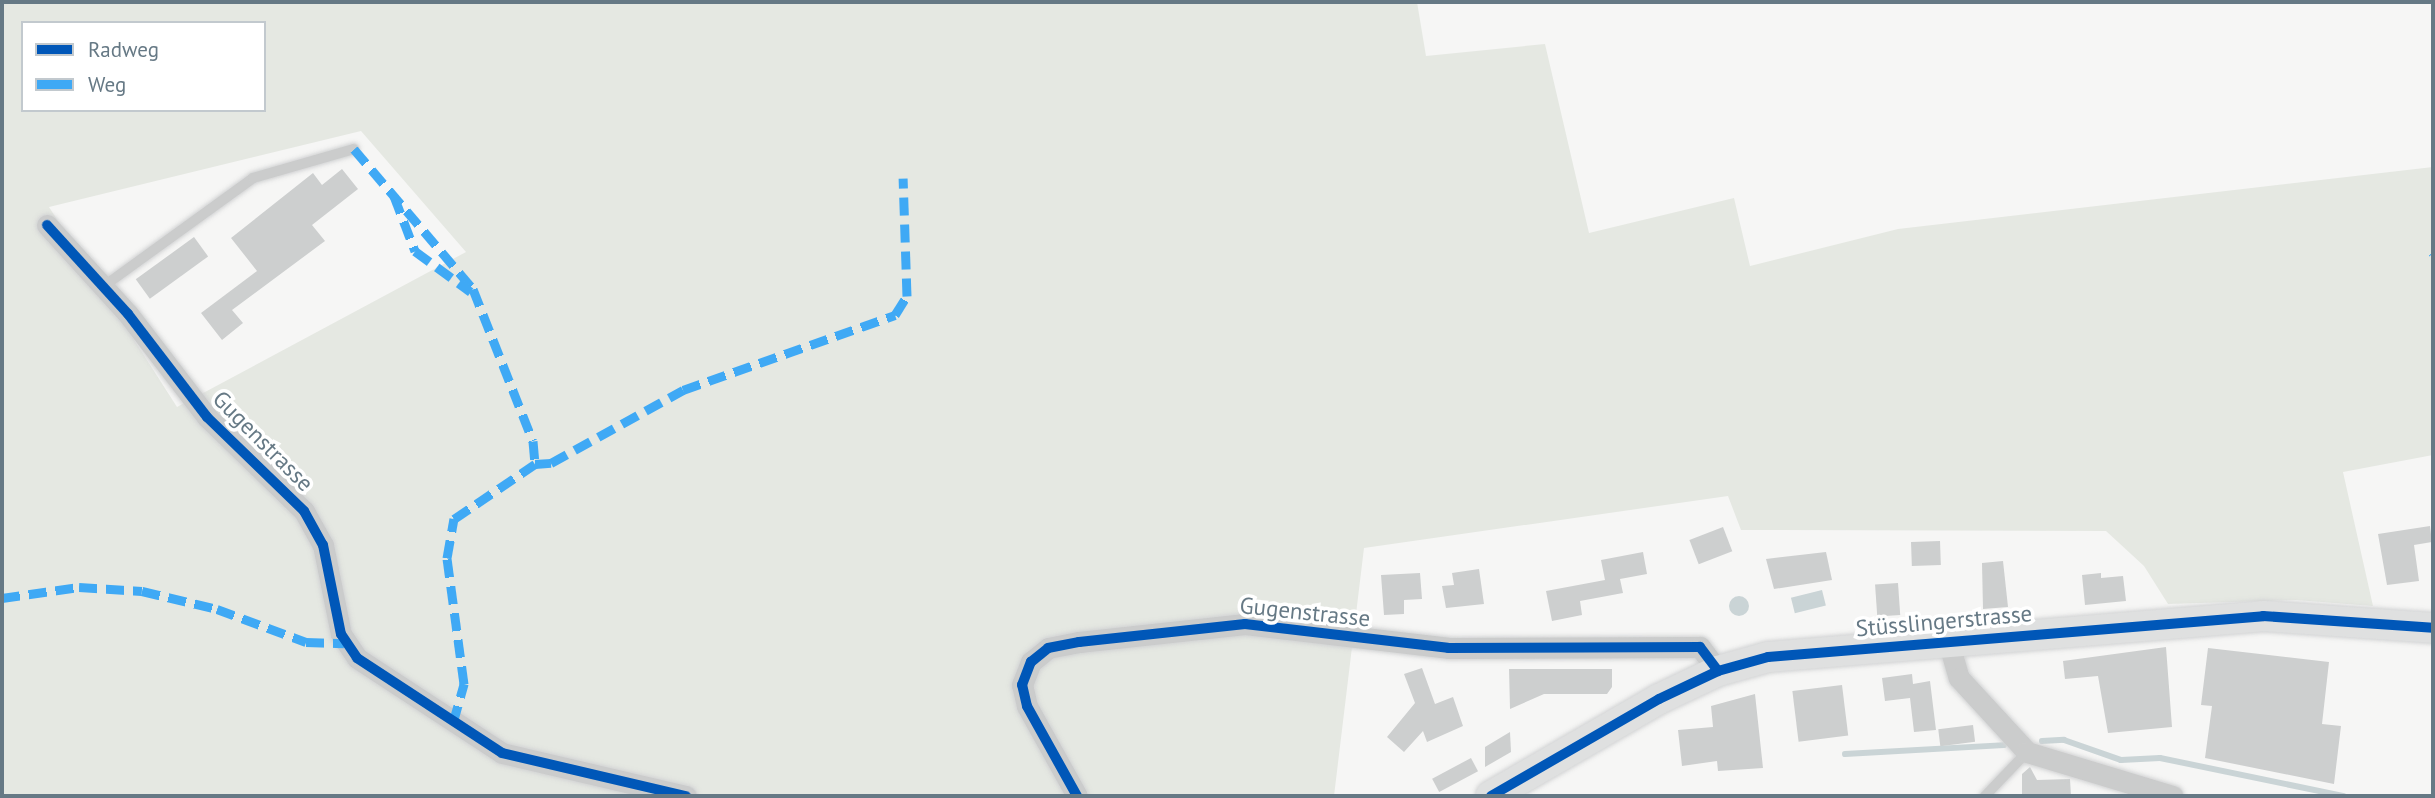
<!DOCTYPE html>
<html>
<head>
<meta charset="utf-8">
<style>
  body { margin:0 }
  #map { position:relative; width:2435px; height:798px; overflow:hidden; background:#f6f6f5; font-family:"PT Sans",sans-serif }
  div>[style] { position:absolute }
  .green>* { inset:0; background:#e5e8e2 }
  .water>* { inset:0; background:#cad4d6; transform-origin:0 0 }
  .round { border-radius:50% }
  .stream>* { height:6px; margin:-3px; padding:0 3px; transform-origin:3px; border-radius:3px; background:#cad4d6 }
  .building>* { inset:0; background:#cdcfcf; transform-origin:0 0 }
  .roads { filter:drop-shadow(0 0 2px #d2d3d4) drop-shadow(0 0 2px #d2d3d4) }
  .lane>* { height:10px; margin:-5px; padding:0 5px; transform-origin:5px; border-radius:5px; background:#cbcccc }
  .street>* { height:21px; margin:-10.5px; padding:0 10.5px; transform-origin:10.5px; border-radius:10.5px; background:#cbcccc }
  .secondary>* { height:30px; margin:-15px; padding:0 15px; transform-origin:15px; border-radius:15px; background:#dfe0e0 }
  .quiet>* { height:9px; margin-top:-4.5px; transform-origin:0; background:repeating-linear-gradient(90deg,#3fa9f5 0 18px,transparent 0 27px) }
  .cycleway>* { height:10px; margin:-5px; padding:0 5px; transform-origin:5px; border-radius:5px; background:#0057b8 }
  span { translate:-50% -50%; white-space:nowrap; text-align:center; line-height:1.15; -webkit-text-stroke:7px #fff; paint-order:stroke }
  .street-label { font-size:23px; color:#667985 }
  .frame { position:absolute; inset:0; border:4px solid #667985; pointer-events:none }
  .legend { position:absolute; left:21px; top:21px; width:245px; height:91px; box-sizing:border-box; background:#fff; border:2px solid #c2c9ce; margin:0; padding:9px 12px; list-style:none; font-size:21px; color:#667985 }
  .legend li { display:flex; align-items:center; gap:14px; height:35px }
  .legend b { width:35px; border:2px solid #c2c9ce }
</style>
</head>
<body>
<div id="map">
  <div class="green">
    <div style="clip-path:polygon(evenodd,2px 2px,1417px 2px,1426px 56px,1545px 44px,1589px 233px,1734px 198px,1750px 266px,1898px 229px,2433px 167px,2433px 455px,2343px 472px,2373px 606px,2296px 600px,2168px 604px,2144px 566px,2106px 531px,1741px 530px,1728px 496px,1364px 548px,1334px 796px,2px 796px,2px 2px,23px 23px,264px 23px,264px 110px,23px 110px,23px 23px,2px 2px,361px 131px,466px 252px,177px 407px,49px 207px,361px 131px)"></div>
  </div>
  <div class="water">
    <div style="left:1822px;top:590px;width:16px;height:32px;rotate:76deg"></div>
    <div class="round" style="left:1729px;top:596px;width:20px;height:20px"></div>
  </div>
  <div class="stream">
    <div style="left:2042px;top:741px;width:22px;rotate:-3deg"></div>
    <div style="left:2064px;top:740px;width:60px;rotate:19.3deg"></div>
    <div style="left:2121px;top:760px;width:39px;rotate:-3deg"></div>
    <div style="left:2160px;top:758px;width:188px;rotate:11.7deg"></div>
    <div style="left:1845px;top:754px;width:159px;rotate:-3.2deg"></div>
  </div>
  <div class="building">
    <div style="clip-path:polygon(342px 169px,358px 189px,312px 225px,325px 241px,232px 310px,243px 323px,222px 340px,201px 313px,257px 271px,231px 238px,313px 173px,322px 185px)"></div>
    <div style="left:194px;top:237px;width:24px;height:72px;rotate:54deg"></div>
    <div style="clip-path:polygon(2430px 526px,2432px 542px,2414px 545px,2419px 581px,2387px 585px,2378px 534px)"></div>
    <div style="left:1723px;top:527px;width:26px;height:36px;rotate:69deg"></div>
    <div style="left:1940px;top:541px;width:24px;height:29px;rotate:88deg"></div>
    <div style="clip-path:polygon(1643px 552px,1647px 574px,1620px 579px,1623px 593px,1580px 601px,1582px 615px,1552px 621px,1546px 591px,1605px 580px,1601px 560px)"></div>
    <div style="clip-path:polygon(1826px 552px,1832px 580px,1774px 589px,1766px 559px)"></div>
    <div style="clip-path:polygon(2003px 561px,2008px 607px,1983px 609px,1982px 563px)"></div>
    <div style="clip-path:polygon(1479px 569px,1484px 604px,1446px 608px,1442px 586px,1454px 585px,1452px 573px)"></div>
    <div style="clip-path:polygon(1420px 573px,1422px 599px,1404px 600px,1404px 614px,1384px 615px,1381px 575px)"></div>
    <div style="clip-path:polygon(2101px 573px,2101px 578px,2123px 576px,2126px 601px,2085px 605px,2082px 575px)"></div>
    <div style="left:1898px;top:583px;width:32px;height:23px;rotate:86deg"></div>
    <div style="clip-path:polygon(2166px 647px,2172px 727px,2108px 733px,2098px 676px,2065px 679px,2063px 661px)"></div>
    <div style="clip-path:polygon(2208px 648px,2329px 662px,2322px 724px,2341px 726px,2334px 784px,2205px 758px,2212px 706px,2201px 705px)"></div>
    <div style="clip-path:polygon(1422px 668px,1435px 704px,1453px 697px,1463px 726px,1427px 742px,1423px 731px,1404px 752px,1387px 737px,1415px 703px,1404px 674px)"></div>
    <div style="clip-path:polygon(1509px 669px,1612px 669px,1612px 687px,1607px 694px,1544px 694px,1510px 709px)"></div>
    <div style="clip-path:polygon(1912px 674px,1913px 684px,1930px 681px,1936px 730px,1914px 732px,1910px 698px,1885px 701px,1882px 678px)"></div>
    <div style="left:1842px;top:685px;width:51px;height:50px;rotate:83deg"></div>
    <div style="clip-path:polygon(1755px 694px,1763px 768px,1718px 771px,1717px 761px,1682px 766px,1678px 730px,1713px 727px,1711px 706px)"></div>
    <div style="left:1973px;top:725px;width:17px;height:35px;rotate:83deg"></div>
    <div style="clip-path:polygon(1510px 732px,1511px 752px,1485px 767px,1485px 747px)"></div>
    <div style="left:1471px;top:758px;width:15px;height:44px;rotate:62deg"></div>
    <div style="clip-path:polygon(2030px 767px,2037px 780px,2070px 779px,2071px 796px,2022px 796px,2022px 774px)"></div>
  </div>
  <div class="roads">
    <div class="lane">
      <div style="left:104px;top:286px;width:184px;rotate:-35.9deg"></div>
      <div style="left:253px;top:178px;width:105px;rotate:-16deg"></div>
      <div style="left:1985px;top:796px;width:61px;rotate:-46.3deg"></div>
    </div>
    <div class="street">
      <div style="left:47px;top:225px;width:120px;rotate:47.7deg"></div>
      <div style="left:128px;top:314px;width:130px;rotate:52.5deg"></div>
      <div style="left:207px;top:417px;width:135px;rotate:44.1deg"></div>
      <div style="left:304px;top:511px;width:39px;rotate:61deg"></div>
      <div style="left:323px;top:545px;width:91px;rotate:78.6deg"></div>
      <div style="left:341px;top:634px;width:29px;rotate:56deg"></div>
      <div style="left:357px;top:658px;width:173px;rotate:33.2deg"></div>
      <div style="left:502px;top:753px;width:189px;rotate:13.2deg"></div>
      <div style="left:1949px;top:644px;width:35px;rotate:74deg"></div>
      <div style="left:1959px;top:678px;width:100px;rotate:47.4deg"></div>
      <div style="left:2027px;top:752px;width:152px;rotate:16.8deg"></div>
      <div style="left:1077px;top:796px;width:103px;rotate:-119.1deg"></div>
      <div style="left:1027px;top:706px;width:22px;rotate:-103deg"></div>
      <div style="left:1022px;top:685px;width:25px;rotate:-69deg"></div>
      <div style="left:1031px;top:662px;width:22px;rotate:-39deg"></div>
      <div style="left:1048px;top:648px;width:32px;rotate:-11deg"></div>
      <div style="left:1079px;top:642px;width:167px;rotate:-6.2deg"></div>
      <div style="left:1245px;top:624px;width:204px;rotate:6.7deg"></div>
      <div style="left:1448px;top:648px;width:252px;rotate:-0.2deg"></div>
      <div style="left:1700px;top:647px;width:30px;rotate:53deg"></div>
    </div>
    <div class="secondary">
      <div style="left:1491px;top:796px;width:194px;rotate:-30deg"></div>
      <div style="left:1659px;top:699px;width:65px;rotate:-25.4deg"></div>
      <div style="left:1718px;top:671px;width:52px;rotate:-15.6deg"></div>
      <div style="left:1768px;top:657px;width:497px;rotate:-4.7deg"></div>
      <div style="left:2263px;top:616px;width:170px;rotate:4deg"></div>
    </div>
  </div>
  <div class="quiet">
    <div style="left:354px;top:149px;width:184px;rotate:49.6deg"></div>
    <div style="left:473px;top:289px;width:163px;rotate:68.5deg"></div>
    <div style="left:533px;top:441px;width:23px;rotate:85deg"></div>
    <div style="left:394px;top:196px;width:59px;rotate:69.1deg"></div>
    <div style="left:415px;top:251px;width:69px;rotate:36.2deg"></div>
    <div style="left:2432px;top:252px;width:1px;rotate:45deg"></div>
    <div style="left:2px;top:598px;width:78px;rotate:-8.1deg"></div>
    <div style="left:79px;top:587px;width:63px;rotate:3.6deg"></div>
    <div style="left:142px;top:591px;width:77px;rotate:13.5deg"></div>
    <div style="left:217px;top:609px;width:95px;rotate:20.3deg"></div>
    <div style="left:306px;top:642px;width:38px;rotate:2deg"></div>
    <div style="left:453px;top:723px;width:41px;rotate:-74.2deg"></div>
    <div style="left:464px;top:684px;width:127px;rotate:-97.7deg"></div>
    <div style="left:447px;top:558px;width:40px;rotate:-80deg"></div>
    <div style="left:454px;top:519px;width:98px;rotate:-34.2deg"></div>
    <div style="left:535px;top:464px;width:16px;rotate:-4deg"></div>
    <div style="left:551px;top:463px;width:151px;rotate:-28.9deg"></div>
    <div style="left:683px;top:390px;width:225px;rotate:-19.5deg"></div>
    <div style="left:895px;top:315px;width:22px;rotate:-58deg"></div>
    <div style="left:907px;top:296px;width:118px;rotate:-91.9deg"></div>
  </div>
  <div class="cycleway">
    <div style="left:47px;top:225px;width:120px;rotate:47.7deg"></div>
    <div style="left:128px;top:314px;width:130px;rotate:52.5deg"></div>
    <div style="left:207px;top:417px;width:135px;rotate:44.1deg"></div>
    <div style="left:304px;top:511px;width:39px;rotate:61deg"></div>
    <div style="left:323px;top:545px;width:91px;rotate:78.6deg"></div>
    <div style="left:341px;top:634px;width:29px;rotate:56deg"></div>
    <div style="left:357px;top:658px;width:173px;rotate:33.2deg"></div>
    <div style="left:502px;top:753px;width:189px;rotate:13.2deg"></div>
    <div style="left:1077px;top:796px;width:103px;rotate:-119.1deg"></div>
    <div style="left:1027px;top:706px;width:22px;rotate:-103deg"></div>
    <div style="left:1022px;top:685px;width:25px;rotate:-69deg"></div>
    <div style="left:1031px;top:662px;width:22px;rotate:-39deg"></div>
    <div style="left:1048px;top:648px;width:32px;rotate:-11deg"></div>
    <div style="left:1079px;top:642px;width:167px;rotate:-6.2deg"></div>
    <div style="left:1245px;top:624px;width:204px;rotate:6.7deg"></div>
    <div style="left:1448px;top:648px;width:252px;rotate:-0.2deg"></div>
    <div style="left:1700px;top:647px;width:30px;rotate:53deg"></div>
    <div style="left:1491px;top:796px;width:194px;rotate:-30deg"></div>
    <div style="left:1659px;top:699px;width:65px;rotate:-25.4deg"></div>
    <div style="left:1718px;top:671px;width:52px;rotate:-15.6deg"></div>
    <div style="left:1768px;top:657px;width:497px;rotate:-4.7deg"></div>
    <div style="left:2263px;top:616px;width:170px;rotate:4deg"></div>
  </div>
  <div class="street-label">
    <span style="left:263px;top:441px;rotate:45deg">Gugenstrasse</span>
    <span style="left:1305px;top:612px;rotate:6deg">Gugenstrasse</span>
    <span style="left:1944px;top:621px;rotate:-5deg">Stüsslingerstrasse</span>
  </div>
  <div class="frame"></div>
  <ul class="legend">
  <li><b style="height:9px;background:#0057b8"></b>Radweg</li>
  <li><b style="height:9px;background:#3fa9f5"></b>Weg</li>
  </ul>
</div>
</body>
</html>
